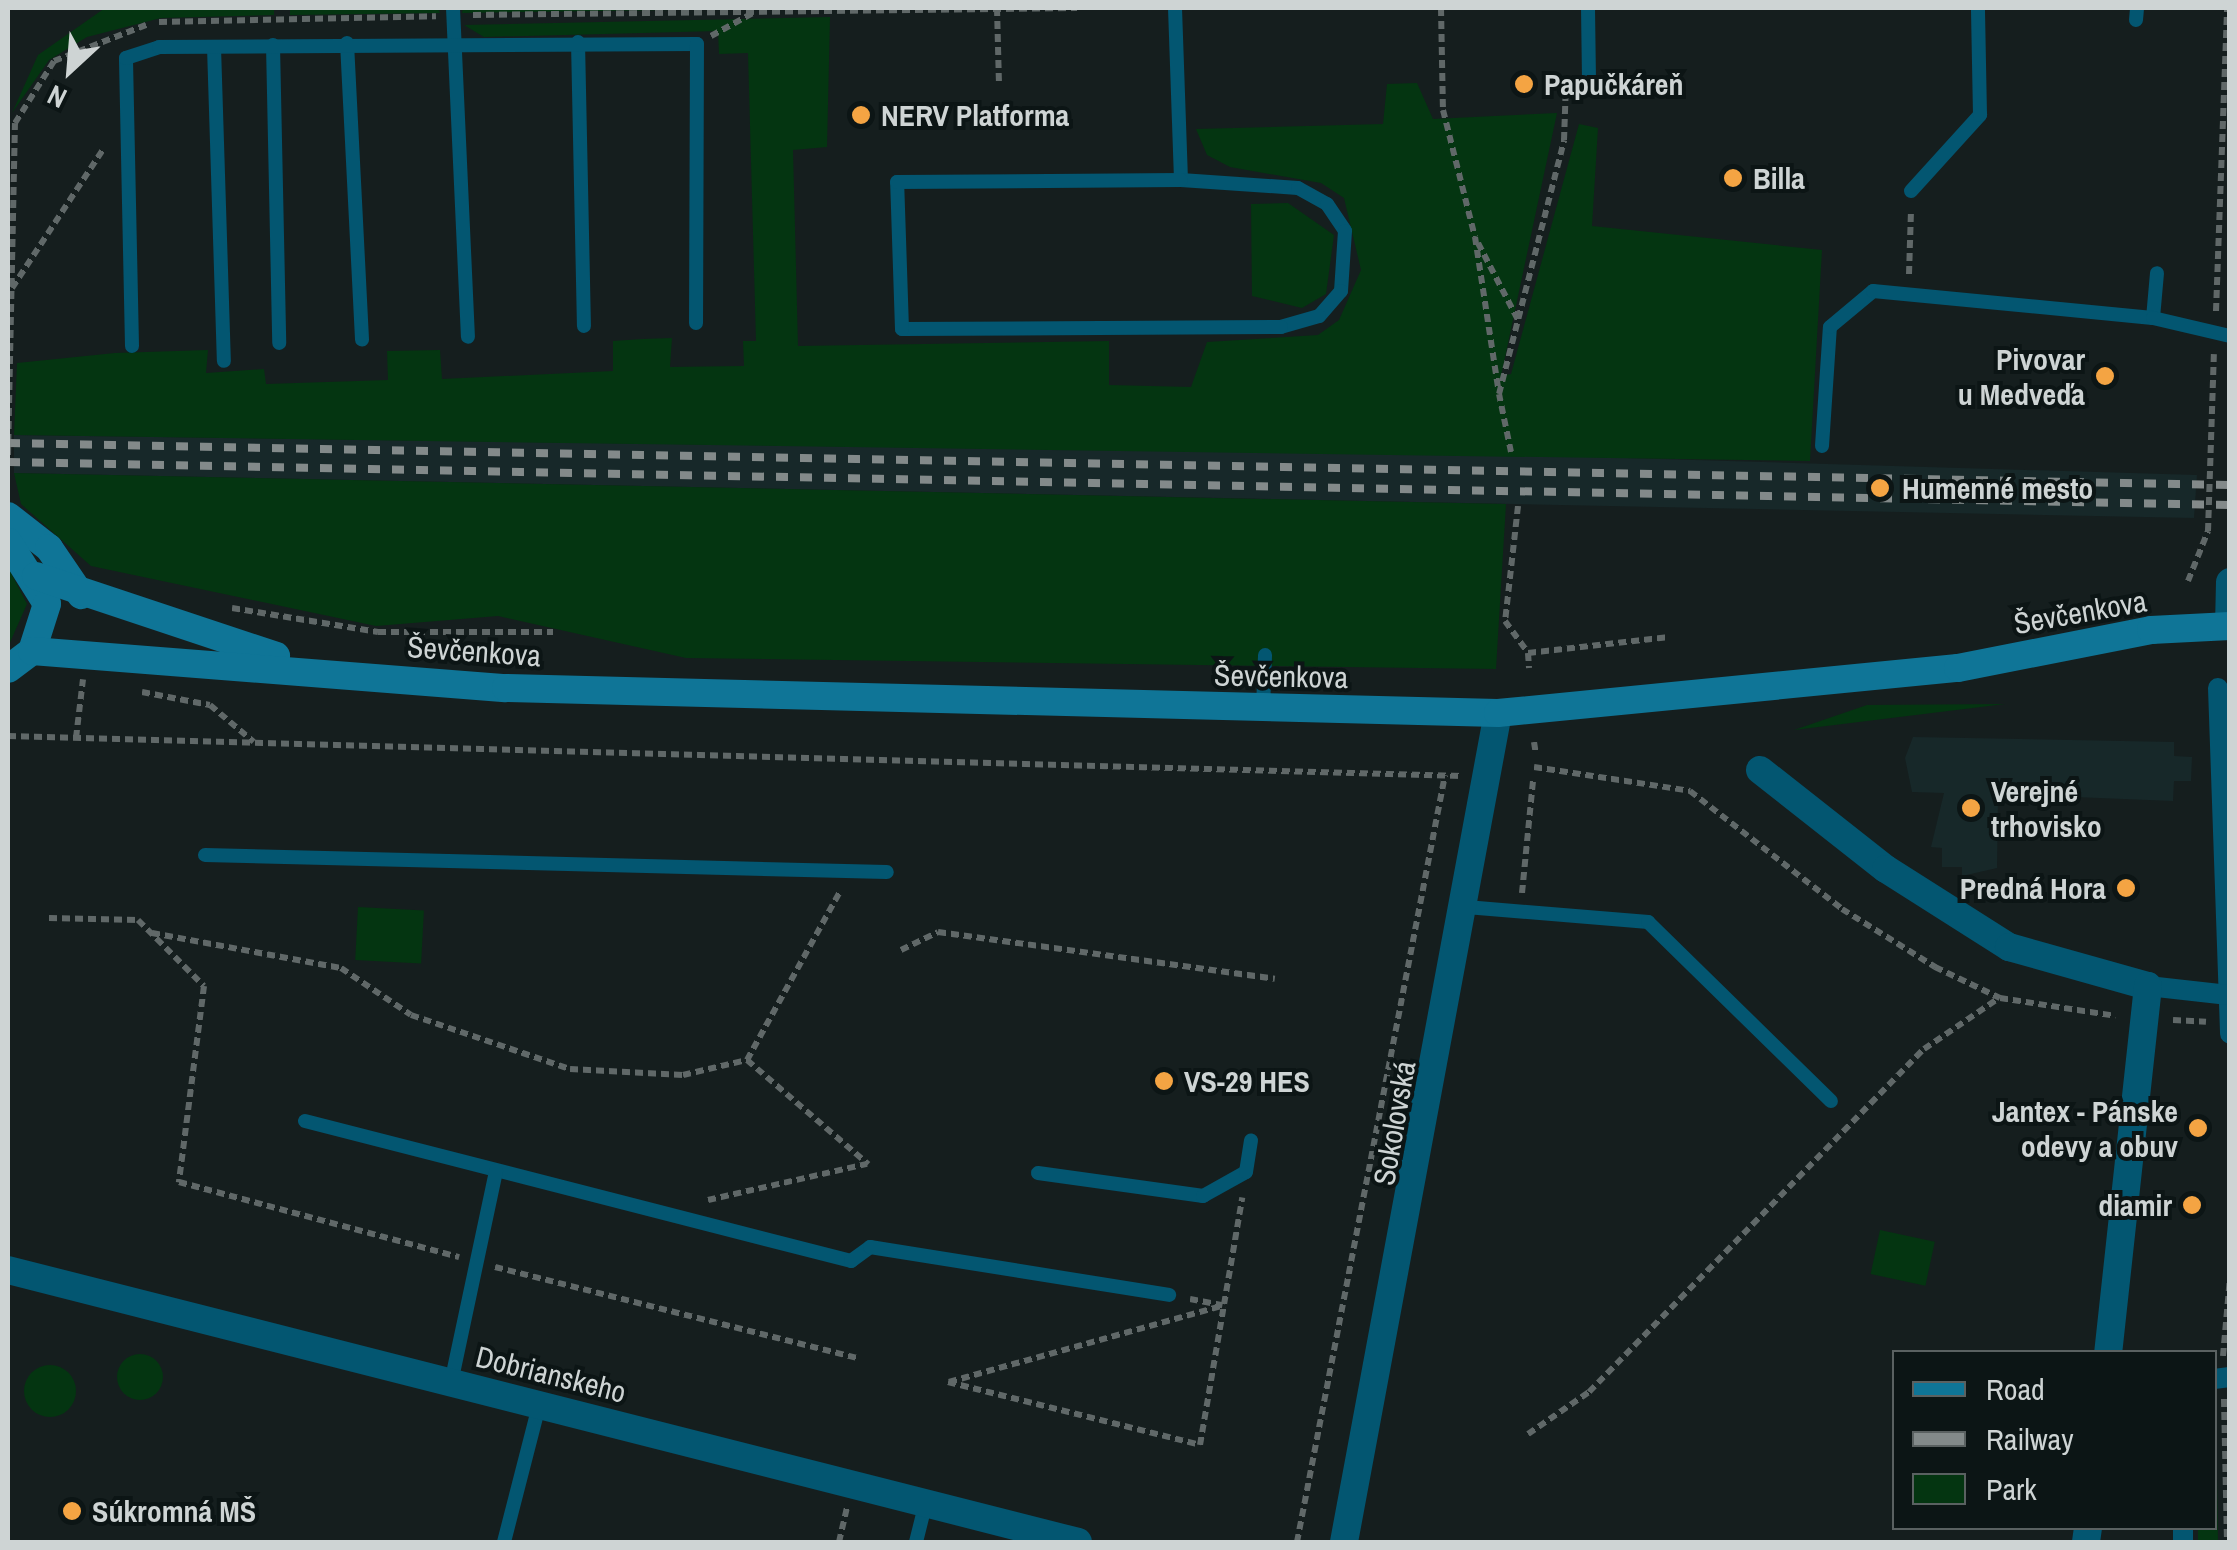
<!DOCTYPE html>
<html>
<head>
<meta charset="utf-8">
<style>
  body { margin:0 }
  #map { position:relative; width:2237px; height:1550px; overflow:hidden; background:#151e1e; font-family:"Archivo Narrow",sans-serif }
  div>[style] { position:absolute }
  .built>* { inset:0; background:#172829 }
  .green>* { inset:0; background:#043511; transform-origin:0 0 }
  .round { border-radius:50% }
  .path>* { height:6px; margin-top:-3px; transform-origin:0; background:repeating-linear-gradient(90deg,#606868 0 8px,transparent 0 13px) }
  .service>* { height:14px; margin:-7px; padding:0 7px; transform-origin:7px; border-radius:7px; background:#035671 }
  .pedestrian>* { height:20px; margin:-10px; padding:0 10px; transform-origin:10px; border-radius:10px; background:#035671 }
  .minor>* { height:28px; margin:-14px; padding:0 14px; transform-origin:14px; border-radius:14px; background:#035671 }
  .secondary>* { height:28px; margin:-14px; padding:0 14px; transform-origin:14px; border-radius:14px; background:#0f7597 }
  .rail>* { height:8px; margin-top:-4px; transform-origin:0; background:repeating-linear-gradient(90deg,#838a8a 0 12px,transparent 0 24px) }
  .dots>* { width:28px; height:28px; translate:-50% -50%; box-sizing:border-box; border:5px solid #0c1515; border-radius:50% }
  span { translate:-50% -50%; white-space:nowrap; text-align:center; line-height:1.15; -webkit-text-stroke:8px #0c1515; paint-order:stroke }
  .poi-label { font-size:30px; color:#ced4d4; font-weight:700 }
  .left { translate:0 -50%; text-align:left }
  .right { translate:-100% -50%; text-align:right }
  .street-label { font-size:30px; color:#ced4d4 }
  .frame { position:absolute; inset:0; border:10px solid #ced4d4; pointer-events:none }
  .legend { position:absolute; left:1892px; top:1350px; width:325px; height:180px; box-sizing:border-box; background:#0c1515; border:2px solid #5a6161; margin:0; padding:12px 18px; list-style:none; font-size:30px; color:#ced4d4 }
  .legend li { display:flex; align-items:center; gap:20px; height:50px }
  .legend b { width:50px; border:2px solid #5a6161 }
  .north { position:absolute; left:20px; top:20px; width:100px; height:100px; -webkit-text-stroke:8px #0c1515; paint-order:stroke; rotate:206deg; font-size:28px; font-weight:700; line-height:40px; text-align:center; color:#ced4d4 }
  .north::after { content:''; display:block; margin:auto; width:35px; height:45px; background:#ced4d4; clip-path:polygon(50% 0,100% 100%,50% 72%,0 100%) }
</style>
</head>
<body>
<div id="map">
  <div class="built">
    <div style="clip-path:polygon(14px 435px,1558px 456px,2197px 475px,2194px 518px,14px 473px)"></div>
    <div style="clip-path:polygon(1913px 737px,2174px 742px,2174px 756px,2192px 757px,2191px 781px,2174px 781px,2173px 801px,1998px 794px,1997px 868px,1962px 876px,1962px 867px,1942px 867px,1942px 848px,1931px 847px,1944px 793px,1912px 792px,1905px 758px)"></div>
  </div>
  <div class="green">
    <div style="clip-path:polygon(105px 8px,274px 8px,274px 15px,161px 18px,87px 37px,49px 60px,12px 113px,38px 55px)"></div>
    <div style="clip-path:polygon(290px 8px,438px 8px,440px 13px,290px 15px)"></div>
    <div style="clip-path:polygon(463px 8px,821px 8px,462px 13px)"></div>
    <div style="clip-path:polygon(830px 17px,827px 147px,793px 150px,798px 346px,1109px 341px,1109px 385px,1191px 387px,1207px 342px,1318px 335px,1339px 320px,1361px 270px,1344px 198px,1321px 183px,1230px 167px,1207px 155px,1196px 129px,1383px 124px,1387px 84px,1417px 83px,1433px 119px,1557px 113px,1501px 376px,1511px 374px,1579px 124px,1598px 128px,1592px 226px,1822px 250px,1810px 461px,14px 435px,17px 363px,115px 353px,208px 350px,206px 373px,264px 369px,266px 384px,388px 380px,387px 351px,440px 350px,442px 379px,613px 371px,613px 341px,643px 339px,672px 338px,670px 367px,744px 366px,743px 341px,756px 341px,748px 53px,719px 54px,718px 31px,484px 37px,464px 25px)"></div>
    <div style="clip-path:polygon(1288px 203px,1334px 235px,1326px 294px,1302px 308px,1252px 296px,1251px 204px)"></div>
    <div style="clip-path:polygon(14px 473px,1506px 504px,1496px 669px,686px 658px,498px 616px,376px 626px,91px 566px,21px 504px)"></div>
    <div style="clip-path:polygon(8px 567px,27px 604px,8px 647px)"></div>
    <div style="clip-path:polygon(2005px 704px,1794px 730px,1867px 705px)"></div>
    <div style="left:358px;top:907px;width:66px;height:53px;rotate:3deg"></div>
    <div style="left:1880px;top:1230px;width:56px;height:45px;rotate:12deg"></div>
    <div class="round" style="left:117px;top:1354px;width:46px;height:46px"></div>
    <div class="round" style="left:24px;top:1365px;width:52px;height:52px"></div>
    <div style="clip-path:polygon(2216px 1411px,2218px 1542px,2198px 1542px,2198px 1528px,2214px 1528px)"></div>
  </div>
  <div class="path">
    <div style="left:997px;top:8px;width:78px;rotate:88.5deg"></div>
    <div style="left:1441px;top:8px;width:102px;rotate:88.9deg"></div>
    <div style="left:1443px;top:110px;width:131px;rotate:75.9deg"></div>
    <div style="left:1475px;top:237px;width:153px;rotate:81.3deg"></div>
    <div style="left:473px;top:15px;width:604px;rotate:-0.66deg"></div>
    <div style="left:159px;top:22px;width:277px;rotate:-1.2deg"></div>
    <div style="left:711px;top:36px;width:48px;rotate:-28.7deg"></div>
    <div style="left:1478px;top:243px;width:87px;rotate:62.5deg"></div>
    <div style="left:1909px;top:274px;width:63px;rotate:-88.2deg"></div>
    <div style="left:12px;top:288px;width:168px;rotate:-56.7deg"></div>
    <div style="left:2216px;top:311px;width:303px;rotate:-87.9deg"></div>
    <div style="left:1511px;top:452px;width:59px;rotate:-101.7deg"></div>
    <div style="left:1499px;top:394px;width:262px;rotate:-75.6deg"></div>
    <div style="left:1564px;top:140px;width:58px;rotate:-88deg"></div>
    <div style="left:8px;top:455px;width:332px;rotate:-88.8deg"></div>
    <div style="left:15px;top:123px;width:73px;rotate:-57.8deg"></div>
    <div style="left:54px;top:61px;width:99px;rotate:-21.4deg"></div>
    <div style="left:1518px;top:506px;width:116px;rotate:96.4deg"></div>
    <div style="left:1505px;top:621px;width:39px;rotate:54deg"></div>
    <div style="left:1528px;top:653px;width:142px;rotate:-6.5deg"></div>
    <div style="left:2188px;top:581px;width:54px;rotate:-68.2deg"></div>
    <div style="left:2208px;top:531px;width:177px;rotate:-88.1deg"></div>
    <div style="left:232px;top:608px;width:148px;rotate:9.3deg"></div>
    <div style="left:378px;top:632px;width:175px"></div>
    <div style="left:1528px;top:653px;width:15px;rotate:86deg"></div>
    <div style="left:142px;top:692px;width:69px;rotate:10.8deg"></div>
    <div style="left:210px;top:705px;width:57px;rotate:40.1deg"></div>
    <div style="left:8px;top:736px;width:1455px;rotate:1.58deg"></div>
    <div style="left:76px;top:738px;width:59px;rotate:-83.2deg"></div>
    <div style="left:1534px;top:742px;width:12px;rotate:81deg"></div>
    <div style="left:1534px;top:767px;width:158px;rotate:8.7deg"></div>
    <div style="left:1690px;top:791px;width:192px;rotate:37.8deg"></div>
    <div style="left:1842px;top:909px;width:110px;rotate:31.9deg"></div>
    <div style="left:1935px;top:967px;width:72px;rotate:25.5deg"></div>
    <div style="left:2000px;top:998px;width:117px;rotate:8.8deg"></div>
    <div style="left:1522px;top:893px;width:114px;rotate:-84.4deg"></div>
    <div style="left:49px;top:918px;width:89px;rotate:1.3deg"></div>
    <div style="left:138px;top:920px;width:93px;rotate:45deg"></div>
    <div style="left:204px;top:986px;width:198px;rotate:97.3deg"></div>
    <div style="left:179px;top:1182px;width:290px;rotate:15deg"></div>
    <div style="left:152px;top:933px;width:192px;rotate:10.5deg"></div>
    <div style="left:341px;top:968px;width:84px;rotate:33.9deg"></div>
    <div style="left:411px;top:1015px;width:168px;rotate:18.8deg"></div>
    <div style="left:570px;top:1069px;width:113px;rotate:3deg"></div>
    <div style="left:683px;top:1075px;width:66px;rotate:-13.2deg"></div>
    <div style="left:747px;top:1060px;width:160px;rotate:40.7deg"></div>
    <div style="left:901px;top:950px;width:41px;rotate:-25.9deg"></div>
    <div style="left:938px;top:932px;width:340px;rotate:7.9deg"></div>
    <div style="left:2173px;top:1020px;width:33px;rotate:3deg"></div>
    <div style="left:747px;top:1060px;width:194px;rotate:-61.1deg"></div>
    <div style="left:708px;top:1200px;width:163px;rotate:-12.8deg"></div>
    <div style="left:495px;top:1267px;width:373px;rotate:14.1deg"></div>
    <div style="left:1190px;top:1299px;width:33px;rotate:11deg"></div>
    <div style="left:2223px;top:1356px;width:79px;rotate:-84.9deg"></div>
    <div style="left:948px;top:1382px;width:260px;rotate:14deg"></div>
    <div style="left:1200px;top:1445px;width:251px;rotate:-80.3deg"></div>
    <div style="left:949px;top:1382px;width:286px;rotate:-15.6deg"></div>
    <div style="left:2224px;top:1399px;width:143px;rotate:88.8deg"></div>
    <div style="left:1528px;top:1434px;width:74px;rotate:-34.5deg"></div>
    <div style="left:1589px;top:1392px;width:479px;rotate:-45.7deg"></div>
    <div style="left:1924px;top:1049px;width:91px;rotate:-34.2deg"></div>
    <div style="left:839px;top:1542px;width:35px;rotate:-77deg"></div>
    <div style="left:1297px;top:1542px;width:781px;rotate:-79.08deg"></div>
  </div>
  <div class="service">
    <div style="left:453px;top:8px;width:329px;rotate:87.4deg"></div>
    <div style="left:1175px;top:8px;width:172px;rotate:88deg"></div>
    <div style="left:1588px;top:8px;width:71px;rotate:89.2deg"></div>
    <div style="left:2136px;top:20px;width:12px;rotate:-85deg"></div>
    <div style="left:578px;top:42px;width:284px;rotate:88.8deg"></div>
    <div style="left:347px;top:43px;width:297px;rotate:87.1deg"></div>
    <div style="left:273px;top:45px;width:298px;rotate:88.8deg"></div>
    <div style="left:214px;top:47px;width:314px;rotate:88.2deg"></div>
    <div style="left:1181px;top:180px;width:117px;rotate:3.9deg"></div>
    <div style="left:1298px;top:188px;width:33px;rotate:29deg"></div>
    <div style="left:1327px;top:204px;width:32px;rotate:56deg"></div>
    <div style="left:1345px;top:231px;width:60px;rotate:93.8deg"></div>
    <div style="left:1341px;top:291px;width:33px;rotate:131deg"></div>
    <div style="left:1319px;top:316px;width:40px;rotate:164deg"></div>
    <div style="left:1281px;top:327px;width:379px;rotate:179.7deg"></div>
    <div style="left:902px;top:329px;width:147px;rotate:-91.9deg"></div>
    <div style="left:897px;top:182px;width:284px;rotate:-0.4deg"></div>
    <div style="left:1911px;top:191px;width:103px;rotate:-47.8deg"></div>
    <div style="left:1980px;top:115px;width:107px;rotate:-91.1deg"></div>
    <div style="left:2153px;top:318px;width:45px;rotate:-84.9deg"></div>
    <div style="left:132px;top:346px;width:288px;rotate:-91.2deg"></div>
    <div style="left:126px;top:58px;width:35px;rotate:-18deg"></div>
    <div style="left:159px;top:47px;width:538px;rotate:-0.32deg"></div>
    <div style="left:697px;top:44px;width:279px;rotate:90.2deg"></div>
    <div style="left:1822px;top:446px;width:119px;rotate:-86.2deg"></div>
    <div style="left:1830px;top:327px;width:56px;rotate:-39.9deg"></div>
    <div style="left:1873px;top:291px;width:281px;rotate:5.5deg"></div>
    <div style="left:2153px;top:318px;width:79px;rotate:13.2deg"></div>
    <div style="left:1263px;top:708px;width:53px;rotate:-87.8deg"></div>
    <div style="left:205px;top:855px;width:682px;rotate:1.43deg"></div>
    <div style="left:1466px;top:907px;width:183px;rotate:4.7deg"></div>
    <div style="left:1648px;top:922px;width:256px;rotate:44.4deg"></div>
    <div style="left:305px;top:1121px;width:564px;rotate:14.38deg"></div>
    <div style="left:851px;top:1261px;width:24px;rotate:-36deg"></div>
    <div style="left:870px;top:1247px;width:303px;rotate:9.1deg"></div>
    <div style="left:1038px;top:1173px;width:167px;rotate:7.9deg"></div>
    <div style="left:1203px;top:1196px;width:49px;rotate:-29.2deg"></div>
    <div style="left:1246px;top:1172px;width:32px;rotate:-81deg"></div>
    <div style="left:451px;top:1383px;width:217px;rotate:-78deg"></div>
    <div style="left:504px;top:1542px;width:140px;rotate:-75.6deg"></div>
    <div style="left:916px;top:1542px;width:41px;rotate:-76deg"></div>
  </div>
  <div class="pedestrian">
    <div style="left:2218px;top:688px;width:346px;rotate:88deg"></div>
    <div style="left:2148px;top:986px;width:81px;rotate:6.4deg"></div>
    <div style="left:2214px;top:1379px;width:16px;rotate:-7deg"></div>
    <div style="left:2183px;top:1542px;width:14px;rotate:-90deg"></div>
  </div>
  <div class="minor">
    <div style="left:2229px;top:626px;width:44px;rotate:-88.7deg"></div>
    <div style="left:1760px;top:770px;width:160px;rotate:38.2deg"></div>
    <div style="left:1886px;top:869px;width:146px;rotate:32.4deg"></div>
    <div style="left:2009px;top:947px;width:144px;rotate:15.7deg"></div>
    <div style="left:2148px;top:986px;width:368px;rotate:96.2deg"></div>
    <div style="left:8px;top:1270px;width:1104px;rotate:14.26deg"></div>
    <div style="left:1344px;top:1542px;width:843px;rotate:-79.48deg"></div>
    <div style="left:2086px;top:1542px;width:14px;rotate:-82deg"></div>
  </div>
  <div class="secondary">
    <div style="left:8px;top:516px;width:52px;rotate:38deg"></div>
    <div style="left:49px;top:548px;width:57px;rotate:55.8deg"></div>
    <div style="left:8px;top:542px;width:73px;rotate:57.8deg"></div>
    <div style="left:47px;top:604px;width:49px;rotate:107.7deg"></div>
    <div style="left:32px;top:651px;width:30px;rotate:143deg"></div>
    <div style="left:36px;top:576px;width:253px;rotate:18.4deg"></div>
    <div style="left:32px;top:651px;width:475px;rotate:4.5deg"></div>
    <div style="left:506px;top:688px;width:992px;rotate:1.44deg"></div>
    <div style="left:1498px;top:713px;width:462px;rotate:-5.6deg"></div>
    <div style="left:1958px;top:668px;width:197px;rotate:-11.1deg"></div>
    <div style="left:2151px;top:630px;width:79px;rotate:-2.9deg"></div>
  </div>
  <div class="rail">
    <div style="left:8px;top:443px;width:2222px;rotate:1.08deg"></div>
    <div style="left:8px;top:462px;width:2222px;rotate:1.11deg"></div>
  </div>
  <div class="dots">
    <div style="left:1524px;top:84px;background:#f4a443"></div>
    <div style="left:861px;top:115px;background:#f4a443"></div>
    <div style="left:1733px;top:178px;background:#f4a443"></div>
    <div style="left:2105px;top:376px;background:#f4a443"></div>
    <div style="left:1880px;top:488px;background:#f4a443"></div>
    <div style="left:1971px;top:808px;background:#f4a443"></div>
    <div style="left:2126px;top:888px;background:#f4a443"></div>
    <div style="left:1164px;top:1081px;background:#f4a443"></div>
    <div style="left:2198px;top:1128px;background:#f4a443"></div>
    <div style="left:2192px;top:1205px;background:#f4a443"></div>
    <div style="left:72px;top:1511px;background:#f4a443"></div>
  </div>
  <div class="poi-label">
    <span class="left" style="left:1544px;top:84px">Papučkáreň</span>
    <span class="left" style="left:881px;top:115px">NERV Platforma</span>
    <span class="left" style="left:1753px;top:178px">Billa</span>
    <span class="right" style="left:2085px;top:376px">Pivovar<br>u Medveďa</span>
    <span class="left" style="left:1902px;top:488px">Humenné mesto</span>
    <span class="left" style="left:1991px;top:808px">Verejné<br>trhovisko</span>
    <span class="right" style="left:2106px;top:888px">Predná Hora</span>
    <span class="left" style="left:1184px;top:1081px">VS-29 HES</span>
    <span class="right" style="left:2178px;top:1128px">Jantex - Pánske<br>odevy a obuv</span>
    <span class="right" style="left:2172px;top:1205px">diamir</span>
    <span class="left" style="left:92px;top:1511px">Súkromná MŠ</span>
  </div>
  <div class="street-label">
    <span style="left:2080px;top:612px;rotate:-10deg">Ševčenkova</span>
    <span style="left:474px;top:651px;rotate:4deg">Ševčenkova</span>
    <span style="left:1281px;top:676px;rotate:1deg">Ševčenkova</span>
    <span style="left:1394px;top:1123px;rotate:-80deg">Sokolovská</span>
    <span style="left:551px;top:1374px;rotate:14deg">Dobrianskeho</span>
  </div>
  <div class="frame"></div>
  <ul class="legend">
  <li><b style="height:12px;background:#0f7597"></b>Road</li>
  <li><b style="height:12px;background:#838a8a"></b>Railway</li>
  <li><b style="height:28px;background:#043511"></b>Park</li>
  </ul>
  <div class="north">N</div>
</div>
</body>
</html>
